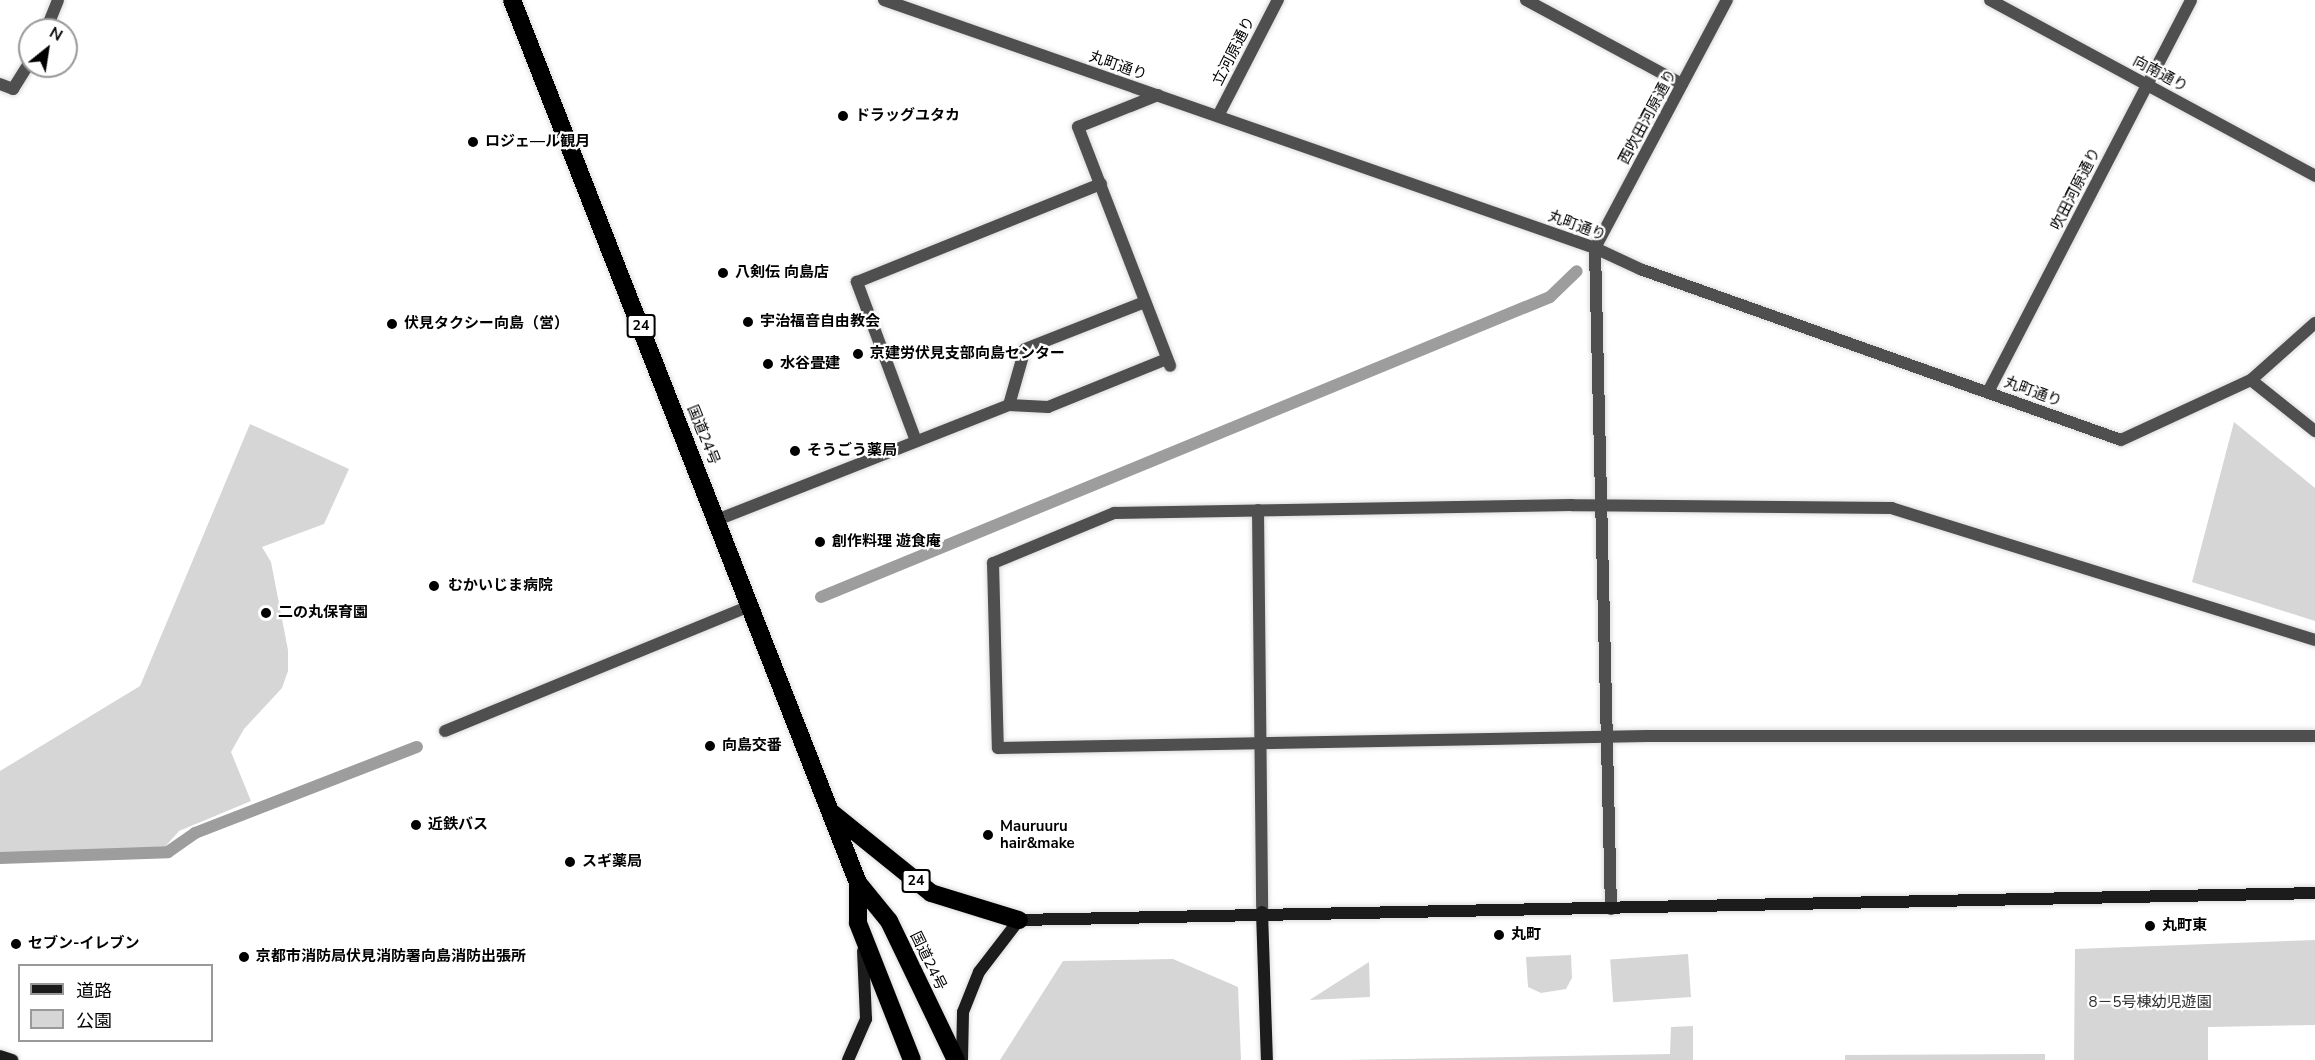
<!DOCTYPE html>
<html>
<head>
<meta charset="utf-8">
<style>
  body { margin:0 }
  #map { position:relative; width:2315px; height:1060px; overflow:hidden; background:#fff; font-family:"Nunito Sans","Noto Sans JP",sans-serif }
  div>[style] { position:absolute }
  .green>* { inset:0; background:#d6d6d6; transform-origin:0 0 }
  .stream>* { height:12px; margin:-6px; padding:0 6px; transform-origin:6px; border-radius:6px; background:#9d9d9d }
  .roads { filter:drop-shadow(0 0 2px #dbdbdb) drop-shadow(0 0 2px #dbdbdb) }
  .street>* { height:12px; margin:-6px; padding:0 6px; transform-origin:6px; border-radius:6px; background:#4f4f4f }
  .secondary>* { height:12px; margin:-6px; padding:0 6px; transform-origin:6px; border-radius:6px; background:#1c1c1c }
  .highway>* { height:18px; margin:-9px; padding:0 9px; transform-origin:9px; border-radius:9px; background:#000 }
  .dots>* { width:16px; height:16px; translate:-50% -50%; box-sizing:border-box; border:3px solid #fff; border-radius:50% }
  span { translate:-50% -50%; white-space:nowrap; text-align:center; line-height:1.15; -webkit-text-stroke:4.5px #fff; paint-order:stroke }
  .shield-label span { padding:2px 4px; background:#fff; border:2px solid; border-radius:4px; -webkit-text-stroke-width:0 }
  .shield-label { font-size:14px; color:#000; font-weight:700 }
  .street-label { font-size:15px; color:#000 }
  .poi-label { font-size:15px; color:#000; font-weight:700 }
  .left { translate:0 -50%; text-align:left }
  .park-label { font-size:15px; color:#2d2d2d }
  .legend { position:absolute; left:18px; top:964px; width:195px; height:78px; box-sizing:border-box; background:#fff; border:2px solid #999; margin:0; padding:8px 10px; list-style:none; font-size:18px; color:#000 }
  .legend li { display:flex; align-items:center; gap:12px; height:30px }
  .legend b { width:30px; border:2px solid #999 }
  .north { position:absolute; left:18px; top:18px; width:60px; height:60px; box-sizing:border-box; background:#fff; border:2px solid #999; border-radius:50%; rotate:30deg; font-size:16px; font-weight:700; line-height:24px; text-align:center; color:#000 }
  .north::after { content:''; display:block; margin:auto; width:21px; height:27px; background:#000; clip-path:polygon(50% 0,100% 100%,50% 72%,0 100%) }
</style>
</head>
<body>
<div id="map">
  <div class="green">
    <div style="clip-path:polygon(2234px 422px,2315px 488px,2315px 621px,2192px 582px)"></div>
    <div style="clip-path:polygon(250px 424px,349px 469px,324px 524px,262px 547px,271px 562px,288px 650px,288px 671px,282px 688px,244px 729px,231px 752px,251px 801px,179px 831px,164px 848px,0 857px,0 771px,140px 686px)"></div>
    <div style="clip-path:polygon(2315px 940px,2315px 1025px,2208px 1027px,2208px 1060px,2074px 1060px,2075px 949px)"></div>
    <div style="left:1688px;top:954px;width:43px;height:78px;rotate:86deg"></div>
    <div style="clip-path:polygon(1571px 955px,1572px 978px,1566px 989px,1541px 993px,1528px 987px,1526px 957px)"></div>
    <div style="clip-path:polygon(1173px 959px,1238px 987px,1241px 1060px,1000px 1060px,1063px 961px)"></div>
    <div style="clip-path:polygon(1369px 962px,1370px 997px,1310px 1000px,1311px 999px)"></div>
    <div style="clip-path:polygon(1693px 1026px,1693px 1060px,1345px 1060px,1670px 1054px,1671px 1027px)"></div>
    <div style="clip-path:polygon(2045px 1054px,2045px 1060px,1845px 1060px,1845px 1055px)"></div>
  </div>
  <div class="stream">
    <div style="left:821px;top:597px;width:788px;rotate:-22.37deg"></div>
    <div style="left:1550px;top:297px;width:37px;rotate:-44deg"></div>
    <div style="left:0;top:858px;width:168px;rotate:-2deg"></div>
    <div style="left:168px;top:852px;width:33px;rotate:-35deg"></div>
    <div style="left:195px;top:833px;width:238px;rotate:-21.2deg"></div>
  </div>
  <div class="roads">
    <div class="street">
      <div style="left:884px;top:0;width:753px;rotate:19.23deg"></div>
      <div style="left:1595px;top:248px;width:50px;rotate:25deg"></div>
      <div style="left:1640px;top:269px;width:510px;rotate:19.57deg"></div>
      <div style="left:2121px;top:440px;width:143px;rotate:-24.8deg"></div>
      <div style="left:2251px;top:380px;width:86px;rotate:-41.7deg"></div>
      <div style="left:1526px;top:0;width:177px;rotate:28.3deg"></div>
      <div style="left:1990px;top:0;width:370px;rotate:28.4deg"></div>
      <div style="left:46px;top:30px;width:32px;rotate:-68deg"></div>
      <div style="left:0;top:84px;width:14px;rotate:21deg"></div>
      <div style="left:13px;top:89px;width:32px;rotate:-58deg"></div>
      <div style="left:1158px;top:95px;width:86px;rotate:158.2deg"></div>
      <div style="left:1078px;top:127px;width:256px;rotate:68.9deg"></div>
      <div style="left:1218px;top:116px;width:131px;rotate:-62.7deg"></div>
      <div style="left:2251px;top:380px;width:82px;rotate:38.6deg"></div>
      <div style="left:1988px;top:392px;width:441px;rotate:-62.6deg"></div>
      <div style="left:1009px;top:405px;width:39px;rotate:3deg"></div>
      <div style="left:1048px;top:407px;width:128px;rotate:-22deg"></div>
      <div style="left:916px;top:441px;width:170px;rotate:-110.4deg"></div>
      <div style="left:857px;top:282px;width:263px;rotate:-21.9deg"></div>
      <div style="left:1258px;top:510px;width:402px;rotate:89.4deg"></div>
      <div style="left:717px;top:520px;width:314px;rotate:-21.5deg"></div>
      <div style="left:1009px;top:405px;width:58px;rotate:-74.1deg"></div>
      <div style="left:1025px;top:349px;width:129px;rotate:-21.4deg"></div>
      <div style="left:2315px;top:640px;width:443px;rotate:-162.7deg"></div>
      <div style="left:1892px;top:508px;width:320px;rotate:-179.5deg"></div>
      <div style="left:1572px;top:505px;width:458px;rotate:179deg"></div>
      <div style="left:1114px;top:513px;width:131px;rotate:157.5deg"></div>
      <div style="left:993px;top:563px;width:185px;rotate:88.5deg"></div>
      <div style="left:998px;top:748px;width:649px;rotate:-1.06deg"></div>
      <div style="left:1647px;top:736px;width:668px"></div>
      <div style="left:445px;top:731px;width:330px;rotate:-22.3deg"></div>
      <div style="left:1611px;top:909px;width:661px;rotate:-91.39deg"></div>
      <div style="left:1595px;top:248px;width:281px;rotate:-62deg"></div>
    </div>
    <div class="secondary">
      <div style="left:1262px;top:912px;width:148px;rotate:88.1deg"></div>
      <div style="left:0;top:1056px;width:13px;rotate:18deg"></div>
      <div style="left:848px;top:1060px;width:45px;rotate:-66.3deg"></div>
      <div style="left:866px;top:1019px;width:68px;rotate:-92.5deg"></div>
      <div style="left:962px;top:1060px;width:48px;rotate:-88.8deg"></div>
      <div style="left:963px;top:1012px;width:43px;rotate:-68.2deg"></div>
      <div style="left:979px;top:972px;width:66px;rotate:-52.4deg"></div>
      <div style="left:1019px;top:920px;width:1296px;rotate:-1.19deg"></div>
    </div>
    <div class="highway">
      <div style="left:512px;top:0;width:948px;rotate:68.6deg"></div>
      <div style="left:858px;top:883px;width:49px;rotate:50.8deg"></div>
      <div style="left:889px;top:921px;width:154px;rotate:64.3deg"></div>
      <div style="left:832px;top:813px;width:127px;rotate:38.9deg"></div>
      <div style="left:931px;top:893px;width:92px;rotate:17.1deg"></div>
      <div style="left:858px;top:883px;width:40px;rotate:90deg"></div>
      <div style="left:858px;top:923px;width:147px;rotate:68.5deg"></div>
    </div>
  </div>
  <div class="dots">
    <div style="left:843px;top:116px;background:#000"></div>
    <div style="left:473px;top:142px;background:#000"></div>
    <div style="left:723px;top:273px;background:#000"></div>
    <div style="left:748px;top:322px;background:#000"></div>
    <div style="left:392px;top:324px;background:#000"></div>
    <div style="left:858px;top:354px;background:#000"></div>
    <div style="left:768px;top:364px;background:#000"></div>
    <div style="left:795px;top:451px;background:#000"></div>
    <div style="left:820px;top:542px;background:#000"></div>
    <div style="left:434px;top:586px;background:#000"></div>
    <div style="left:266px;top:613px;background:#000"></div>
    <div style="left:710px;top:746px;background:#000"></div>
    <div style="left:416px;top:825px;background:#000"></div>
    <div style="left:988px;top:835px;background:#000"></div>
    <div style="left:570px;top:862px;background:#000"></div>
    <div style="left:2150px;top:926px;background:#000"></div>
    <div style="left:1499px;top:935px;background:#000"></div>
    <div style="left:16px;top:944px;background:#000"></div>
    <div style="left:244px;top:957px;background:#000"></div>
  </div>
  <div class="shield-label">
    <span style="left:641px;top:326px">24</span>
    <span style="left:916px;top:881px">24</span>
  </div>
  <div class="street-label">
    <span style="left:1234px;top:51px;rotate:-63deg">立河原通り</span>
    <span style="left:1118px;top:66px;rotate:19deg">丸町通り</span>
    <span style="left:2160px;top:74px;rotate:28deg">向南通り</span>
    <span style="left:1648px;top:117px;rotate:-62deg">西吹田河原通り</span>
    <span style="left:2076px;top:189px;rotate:-63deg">吹田河原通り</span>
    <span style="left:1577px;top:226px;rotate:20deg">丸町通り</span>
    <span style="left:2033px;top:392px;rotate:20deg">丸町通り</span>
    <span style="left:703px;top:435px;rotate:68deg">国道24号</span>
    <span style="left:928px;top:961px;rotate:64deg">国道24号</span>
  </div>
  <div class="poi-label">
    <span class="left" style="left:855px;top:116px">ドラッグユタカ</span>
    <span class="left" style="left:485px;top:142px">ロジェ―ル観月</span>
    <span class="left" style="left:735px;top:273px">八剣伝 向島店</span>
    <span class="left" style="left:760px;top:322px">宇治福音自由教会</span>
    <span class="left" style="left:404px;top:324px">伏見タクシー向島（営）</span>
    <span class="left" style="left:870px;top:354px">京建労伏見支部向島センター</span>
    <span class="left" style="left:780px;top:364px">水谷畳建</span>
    <span class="left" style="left:807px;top:451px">そうごう薬局</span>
    <span class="left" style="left:832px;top:542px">創作料理 遊食庵</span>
    <span class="left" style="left:448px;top:586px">むかいじま病院</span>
    <span class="left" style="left:278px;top:613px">二の丸保育園</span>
    <span class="left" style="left:722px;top:746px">向島交番</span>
    <span class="left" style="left:428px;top:825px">近鉄バス</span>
    <span class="left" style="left:1000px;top:835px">Mauruuru<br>hair&amp;make</span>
    <span class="left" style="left:582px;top:862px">スギ薬局</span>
    <span class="left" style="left:2162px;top:926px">丸町東</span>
    <span class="left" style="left:1511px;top:935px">丸町</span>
    <span class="left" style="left:28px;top:944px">セブン-イレブン</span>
    <span class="left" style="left:256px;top:957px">京都市消防局伏見消防署向島消防出張所</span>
  </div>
  <div class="park-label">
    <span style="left:2150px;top:1003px">8－5号棟幼児遊園</span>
  </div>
  <ul class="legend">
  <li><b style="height:8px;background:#1c1c1c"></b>道路</li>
  <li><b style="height:16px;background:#d6d6d6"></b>公園</li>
  </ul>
  <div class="north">N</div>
</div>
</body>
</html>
